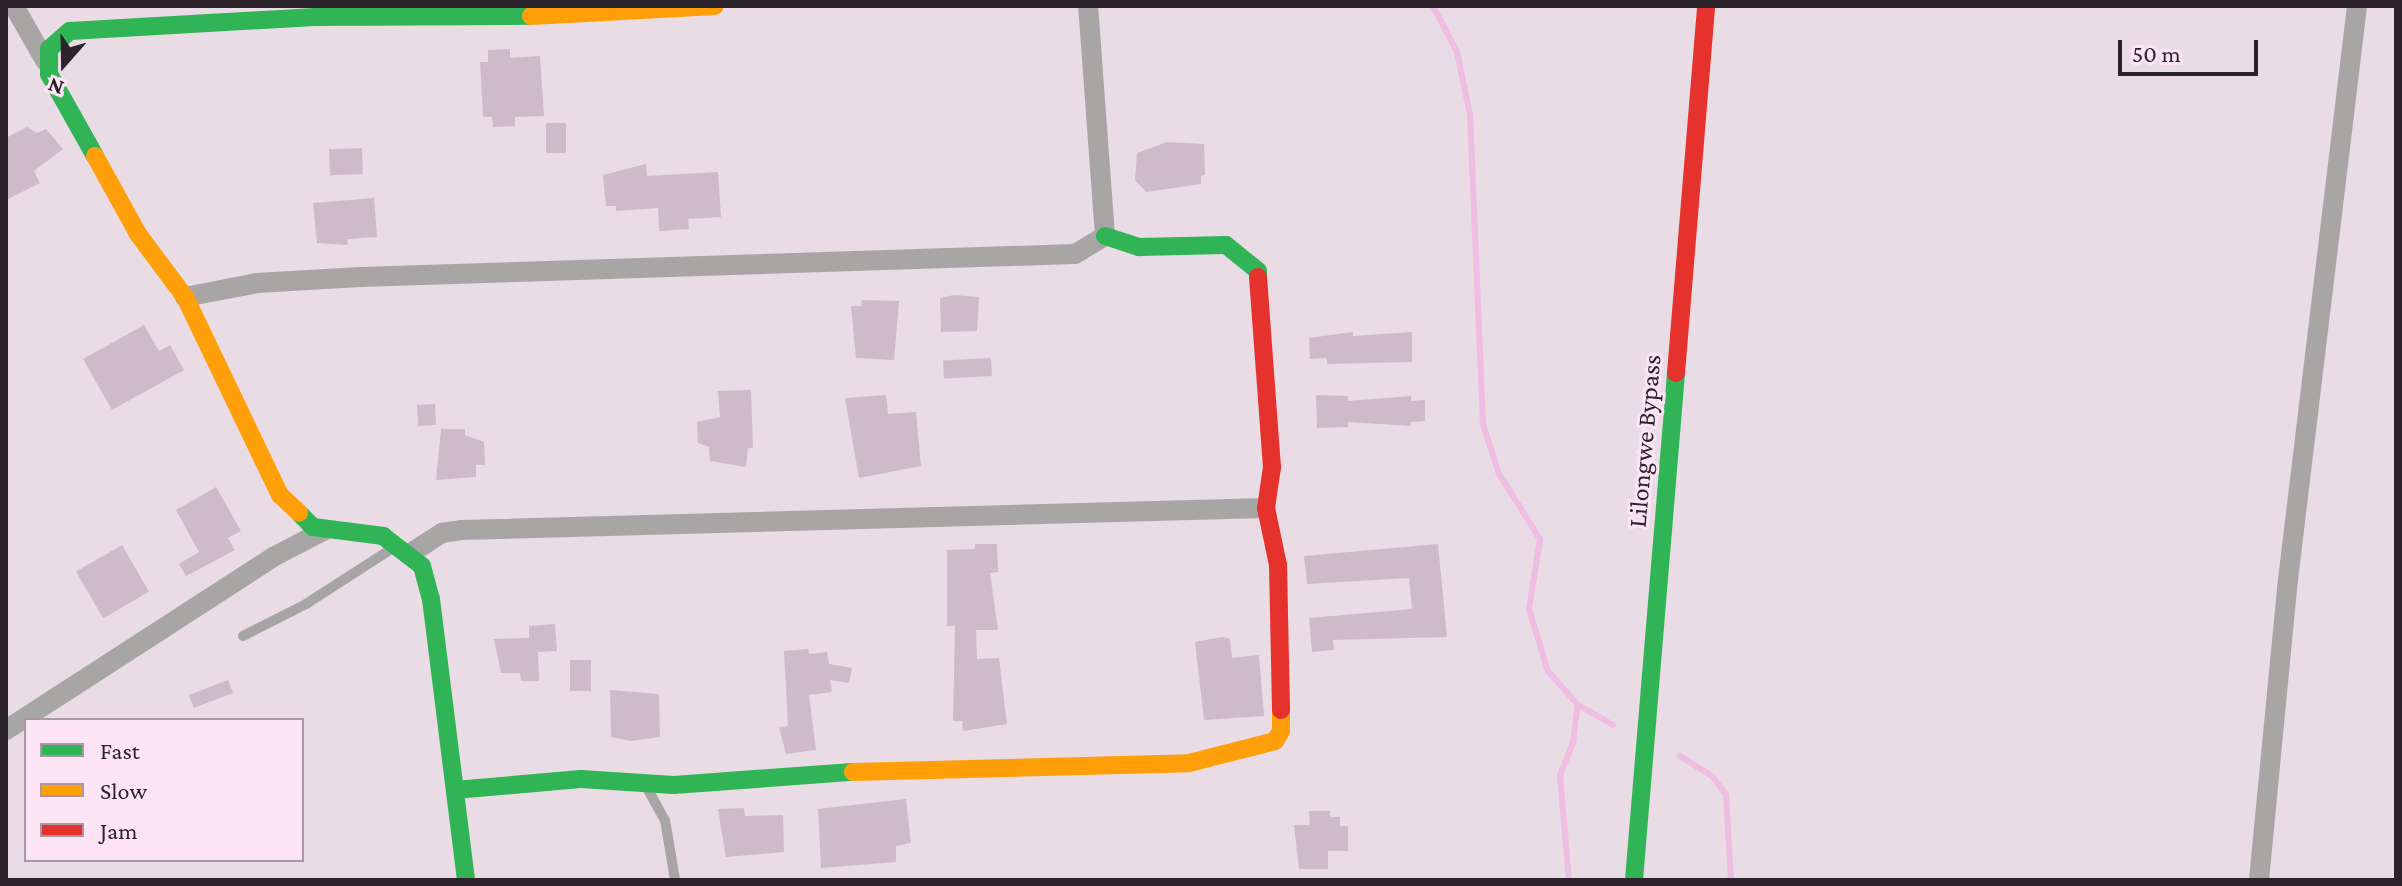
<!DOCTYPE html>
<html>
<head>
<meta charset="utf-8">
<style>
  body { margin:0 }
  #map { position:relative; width:2402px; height:886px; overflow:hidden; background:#e9dce5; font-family:"Crimson Pro",serif }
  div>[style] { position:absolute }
  .stream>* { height:6px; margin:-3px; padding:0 3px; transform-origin:3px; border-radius:3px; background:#efbce2 }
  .building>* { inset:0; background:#cebbc8; transform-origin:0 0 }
  .lane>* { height:10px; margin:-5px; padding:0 5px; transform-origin:5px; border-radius:5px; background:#a8a6a4 }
  .street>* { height:20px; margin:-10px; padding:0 10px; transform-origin:10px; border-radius:10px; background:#a8a6a4 }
  .fast>* { height:18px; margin:-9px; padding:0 9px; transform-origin:9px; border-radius:9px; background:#30b455 }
  .slow>* { height:18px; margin:-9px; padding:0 9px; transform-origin:9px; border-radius:9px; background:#ff9f0a }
  .jam>* { height:18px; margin:-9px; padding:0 9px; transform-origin:9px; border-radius:9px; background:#e5322d }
  span { translate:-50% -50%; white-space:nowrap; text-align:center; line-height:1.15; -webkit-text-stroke:6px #fce4f5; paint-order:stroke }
  .street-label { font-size:26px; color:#2c242a }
  .frame { position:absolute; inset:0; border:8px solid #2c242a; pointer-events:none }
  .legend { position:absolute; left:24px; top:718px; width:280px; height:144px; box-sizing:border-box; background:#fce4f5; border:2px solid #a997a4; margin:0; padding:10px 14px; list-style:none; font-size:24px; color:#2c242a }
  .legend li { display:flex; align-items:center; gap:16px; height:40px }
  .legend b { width:40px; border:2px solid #a997a4 }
  .north { position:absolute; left:24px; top:24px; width:80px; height:80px; -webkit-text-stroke:6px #fce4f5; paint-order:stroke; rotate:200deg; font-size:22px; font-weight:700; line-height:32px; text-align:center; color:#2c242a }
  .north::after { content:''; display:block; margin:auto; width:28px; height:36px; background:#2c242a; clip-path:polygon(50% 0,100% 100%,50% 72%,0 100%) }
  .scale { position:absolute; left:2118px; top:40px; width:140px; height:36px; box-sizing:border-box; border:4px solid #2c242a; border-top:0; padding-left:10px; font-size:24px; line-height:28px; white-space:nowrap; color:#2c242a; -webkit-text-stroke:6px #fce4f5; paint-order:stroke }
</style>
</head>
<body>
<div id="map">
  <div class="stream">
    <div style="left:1433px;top:6px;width:52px;rotate:62.4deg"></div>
    <div style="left:1457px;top:52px;width:63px;rotate:78.2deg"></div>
    <div style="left:1470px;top:114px;width:310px;rotate:87.6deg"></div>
    <div style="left:1483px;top:424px;width:52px;rotate:72.3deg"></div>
    <div style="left:1499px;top:474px;width:77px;rotate:57.8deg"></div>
    <div style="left:1540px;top:539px;width:71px;rotate:98.9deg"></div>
    <div style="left:1529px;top:609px;width:65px;rotate:73deg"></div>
    <div style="left:1548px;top:671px;width:45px;rotate:48.6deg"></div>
    <div style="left:1578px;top:705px;width:40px;rotate:29.7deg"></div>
    <div style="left:1680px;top:756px;width:39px;rotate:32deg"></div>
    <div style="left:1713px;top:777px;width:22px;rotate:54deg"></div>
    <div style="left:1726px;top:795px;width:85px;rotate:86.6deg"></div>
    <div style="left:1569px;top:880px;width:105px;rotate:-94.9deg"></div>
    <div style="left:1560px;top:775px;width:35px;rotate:-68deg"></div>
    <div style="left:1573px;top:743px;width:38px;rotate:-83deg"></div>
  </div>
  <div class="building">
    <div style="clip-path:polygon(510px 49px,510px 58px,540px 56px,544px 116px,515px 117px,515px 126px,493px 127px,492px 117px,483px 117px,480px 62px,488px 62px,488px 50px)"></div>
    <div style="left:546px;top:123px;width:20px;height:30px"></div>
    <div style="clip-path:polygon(27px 127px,37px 133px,46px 129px,63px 149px,34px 171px,40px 183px,6px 200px,6px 138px)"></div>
    <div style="clip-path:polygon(1167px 142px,1204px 144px,1205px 175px,1201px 176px,1201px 184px,1146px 192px,1135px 180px,1137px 153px)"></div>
    <div style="left:362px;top:148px;width:26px;height:33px;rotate:88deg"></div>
    <div style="clip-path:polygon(646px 164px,647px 176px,718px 172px,721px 217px,688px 219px,689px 229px,659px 231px,658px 208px,616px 211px,616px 206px,606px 206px,603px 175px)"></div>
    <div style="clip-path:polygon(374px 198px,377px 237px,347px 239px,348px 245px,317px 243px,313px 203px)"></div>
    <div style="clip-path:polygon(954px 295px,979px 297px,977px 331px,941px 332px,940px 298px)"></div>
    <div style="clip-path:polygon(862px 300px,899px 301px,894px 360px,856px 358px,851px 306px,861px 306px)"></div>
    <div style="clip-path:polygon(144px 325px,159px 351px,170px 345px,184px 370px,112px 410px,83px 359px)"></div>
    <div style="clip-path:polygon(1353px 332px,1353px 336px,1412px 332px,1412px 362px,1327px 364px,1327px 358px,1310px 359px,1309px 338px)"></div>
    <div style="left:991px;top:358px;width:18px;height:48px;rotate:87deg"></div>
    <div style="clip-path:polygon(751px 390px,753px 448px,748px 448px,746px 467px,710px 461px,709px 447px,698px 443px,697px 422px,720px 417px,718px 391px)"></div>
    <div style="clip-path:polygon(886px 395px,888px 414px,916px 412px,921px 466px,859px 478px,845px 398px)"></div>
    <div style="clip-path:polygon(1316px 395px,1348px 396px,1348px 401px,1411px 396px,1411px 401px,1425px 400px,1425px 421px,1411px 422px,1411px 426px,1348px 422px,1348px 427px,1317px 428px)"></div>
    <div style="left:435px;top:404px;width:21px;height:18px;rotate:87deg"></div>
    <div style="clip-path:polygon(441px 429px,465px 429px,465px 435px,484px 442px,485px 465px,476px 465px,476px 477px,436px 480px)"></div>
    <div style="clip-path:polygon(216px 487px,241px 531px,228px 538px,235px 550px,186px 576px,179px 564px,199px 552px,176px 510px)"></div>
    <div style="clip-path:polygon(975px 544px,997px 544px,998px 572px,990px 573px,998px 630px,976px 630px,977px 659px,999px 658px,1007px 724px,963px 731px,962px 721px,953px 721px,955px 626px,947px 626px,947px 550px,975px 549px)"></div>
    <div style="clip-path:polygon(1438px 544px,1447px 637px,1333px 640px,1334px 650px,1312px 652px,1309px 618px,1412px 609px,1409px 578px,1307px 584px,1304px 556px)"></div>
    <div style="left:122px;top:545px;width:54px;height:53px;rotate:60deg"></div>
    <div style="clip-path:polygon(555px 624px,557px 651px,538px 652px,539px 681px,521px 681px,520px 673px,501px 673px,494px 639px,529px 638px,529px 626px)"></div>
    <div style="clip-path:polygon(1222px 637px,1230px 639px,1232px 658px,1259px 655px,1264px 716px,1204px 720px,1195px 642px)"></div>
    <div style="clip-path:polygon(808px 649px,809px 654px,827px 652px,829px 664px,852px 668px,849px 683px,830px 680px,832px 692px,809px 695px,816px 750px,786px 754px,779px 727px,788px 726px,784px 651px)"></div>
    <div style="left:570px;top:660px;width:21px;height:31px"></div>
    <div style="left:228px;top:680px;width:14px;height:42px;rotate:69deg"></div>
    <div style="clip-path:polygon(610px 690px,659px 694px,660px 737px,631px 741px,611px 737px)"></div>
    <div style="clip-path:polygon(906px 799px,911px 843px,896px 846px,896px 862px,821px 868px,818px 809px)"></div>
    <div style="clip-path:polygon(744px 808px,745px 816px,783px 815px,784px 852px,726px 857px,718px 809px)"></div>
    <div style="clip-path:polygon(1309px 811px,1330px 811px,1330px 817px,1340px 817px,1340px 826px,1348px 826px,1348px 851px,1328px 851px,1328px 869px,1299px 869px,1294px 825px,1310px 825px)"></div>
  </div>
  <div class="lane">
    <div style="left:243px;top:636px;width:71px;rotate:-26.9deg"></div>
    <div style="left:306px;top:604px;width:103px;rotate:-32.8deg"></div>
    <div style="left:647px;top:788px;width:37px;rotate:61deg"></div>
    <div style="left:665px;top:820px;width:61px;rotate:80.5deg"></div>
  </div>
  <div class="street">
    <div style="left:14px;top:6px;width:64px;rotate:60.3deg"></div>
    <div style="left:185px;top:297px;width:73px;rotate:-11deg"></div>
    <div style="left:257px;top:283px;width:103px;rotate:-3.3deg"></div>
    <div style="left:360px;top:277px;width:715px;rotate:-1.84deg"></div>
    <div style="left:1075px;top:254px;width:35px;rotate:-31deg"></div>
    <div style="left:1105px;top:236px;width:231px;rotate:-94.2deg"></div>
    <div style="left:411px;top:553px;width:37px;rotate:-33deg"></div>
    <div style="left:442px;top:533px;width:19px;rotate:-9deg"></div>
    <div style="left:461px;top:530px;width:805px;rotate:-1.57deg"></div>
    <div style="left:6px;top:730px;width:320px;rotate:-32.9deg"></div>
    <div style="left:275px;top:556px;width:56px;rotate:-27.5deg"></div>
    <div style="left:2259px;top:880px;width:293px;rotate:-84.5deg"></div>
    <div style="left:2287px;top:588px;width:586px;rotate:-83.14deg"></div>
  </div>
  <div class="fast">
    <div style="left:95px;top:156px;width:94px;rotate:-119.3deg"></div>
    <div style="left:49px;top:74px;width:25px;rotate:-90deg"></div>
    <div style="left:49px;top:49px;width:28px;rotate:-41deg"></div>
    <div style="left:70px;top:31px;width:245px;rotate:-3.3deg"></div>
    <div style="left:315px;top:17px;width:216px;rotate:-0.3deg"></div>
    <div style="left:1105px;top:236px;width:36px;rotate:18deg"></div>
    <div style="left:1139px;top:247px;width:87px;rotate:-1.3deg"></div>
    <div style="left:1226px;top:245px;width:41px;rotate:39.1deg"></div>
    <div style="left:1258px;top:271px;width:6px;rotate:90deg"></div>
    <div style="left:299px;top:513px;width:20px;rotate:45deg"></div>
    <div style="left:313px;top:527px;width:71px;rotate:7.3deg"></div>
    <div style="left:383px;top:536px;width:49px;rotate:37.6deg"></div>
    <div style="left:422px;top:566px;width:34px;rotate:75deg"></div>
    <div style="left:431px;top:599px;width:283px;rotate:82.9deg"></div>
    <div style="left:455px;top:790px;width:126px;rotate:-5deg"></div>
    <div style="left:581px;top:779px;width:93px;rotate:3.7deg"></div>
    <div style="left:674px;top:785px;width:179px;rotate:-4.2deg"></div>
    <div style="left:1634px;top:880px;width:509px;rotate:-85.26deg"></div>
  </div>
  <div class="slow">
    <div style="left:531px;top:16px;width:184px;rotate:-3.1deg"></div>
    <div style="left:95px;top:156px;width:89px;rotate:61.1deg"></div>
    <div style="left:138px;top:234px;width:79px;rotate:53.3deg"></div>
    <div style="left:185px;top:297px;width:220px;rotate:64.4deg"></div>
    <div style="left:280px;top:495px;width:26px;rotate:43deg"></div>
    <div style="left:853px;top:772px;width:336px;rotate:-1.5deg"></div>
    <div style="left:1189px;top:763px;width:89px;rotate:-14.3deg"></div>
    <div style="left:1275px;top:741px;width:12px;rotate:-59deg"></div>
    <div style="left:1281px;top:731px;width:21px;rotate:-90deg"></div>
  </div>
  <div class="jam">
    <div style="left:1258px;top:277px;width:191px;rotate:85.8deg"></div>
    <div style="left:1272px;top:467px;width:41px;rotate:98.3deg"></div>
    <div style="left:1266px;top:508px;width:58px;rotate:78.1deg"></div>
    <div style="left:1278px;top:565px;width:145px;rotate:88.8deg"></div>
    <div style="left:1676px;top:373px;width:368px;rotate:-85.3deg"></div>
  </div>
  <div class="street-label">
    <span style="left:1645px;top:441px;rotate:-85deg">Lilongwe Bypass</span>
  </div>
  <div class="frame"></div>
  <ul class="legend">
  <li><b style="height:10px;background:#30b455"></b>Fast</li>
  <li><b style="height:10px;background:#ff9f0a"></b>Slow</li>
  <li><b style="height:10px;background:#e5322d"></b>Jam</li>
  </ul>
  <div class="north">N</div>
  <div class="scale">50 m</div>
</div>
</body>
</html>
